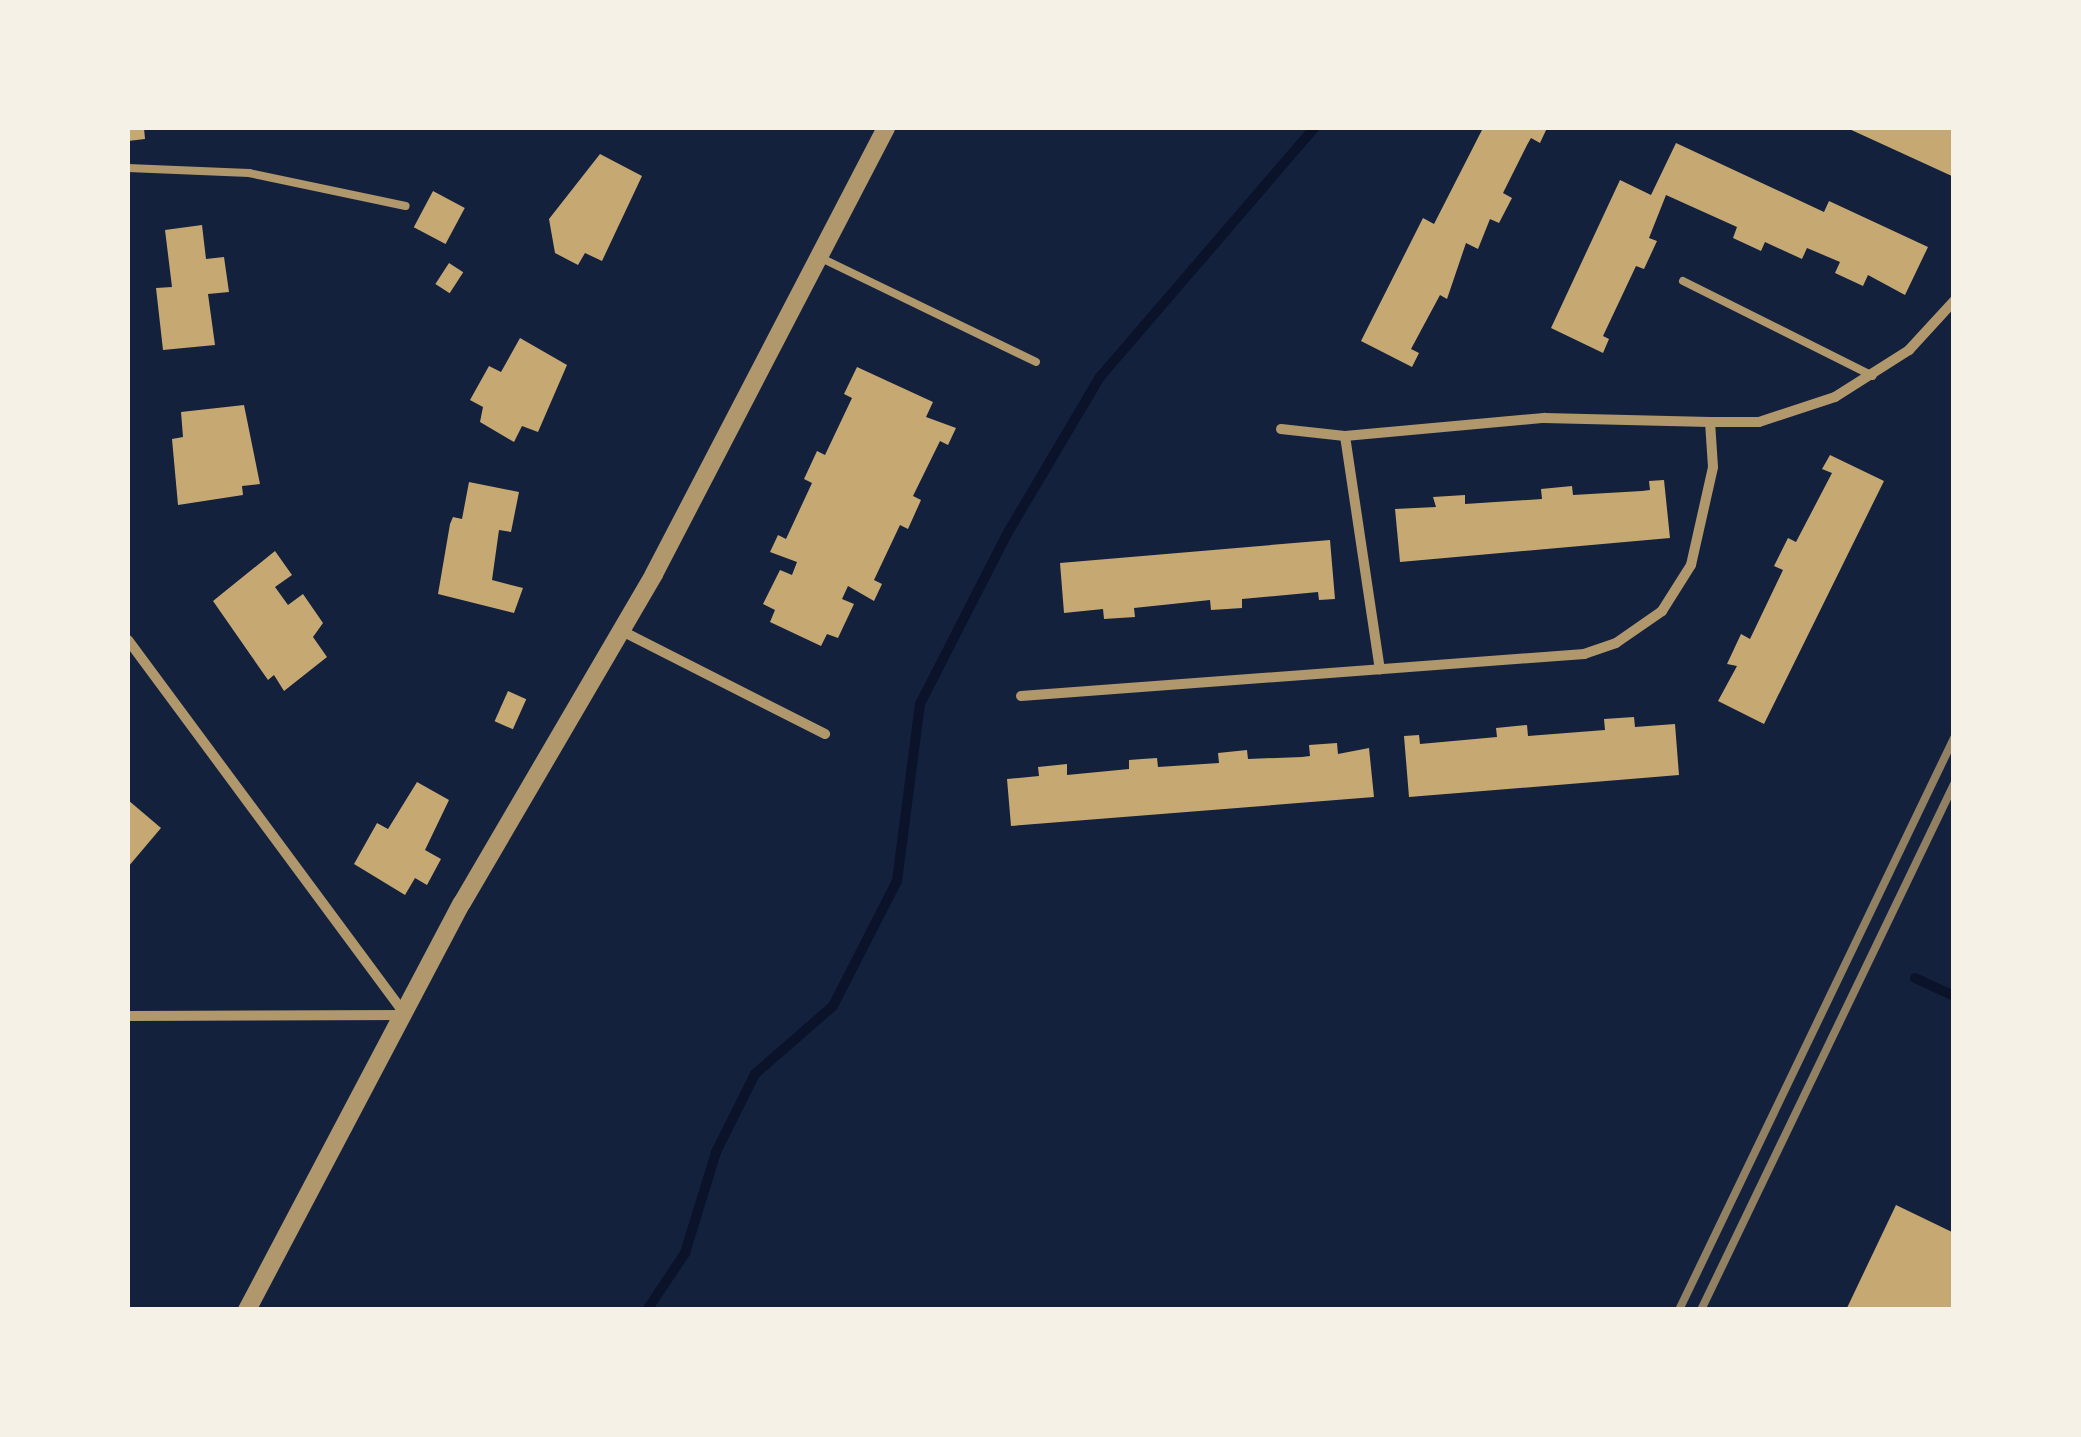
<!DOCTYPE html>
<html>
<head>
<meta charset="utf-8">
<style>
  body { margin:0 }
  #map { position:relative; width:2081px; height:1437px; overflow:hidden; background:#14213d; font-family:Mulish,sans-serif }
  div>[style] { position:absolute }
  .stream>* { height:10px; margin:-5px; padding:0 5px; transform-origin:5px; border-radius:5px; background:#0b132b }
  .building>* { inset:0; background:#c6a872; transform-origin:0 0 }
  .service>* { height:8px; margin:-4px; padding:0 4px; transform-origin:4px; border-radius:4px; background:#b1986c }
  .minor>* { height:10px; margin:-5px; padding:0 5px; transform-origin:5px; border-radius:5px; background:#b1986c }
  .tertiary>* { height:18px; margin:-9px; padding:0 9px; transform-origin:9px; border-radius:9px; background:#b1986c }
  .rail>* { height:8px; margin:-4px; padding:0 4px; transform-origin:4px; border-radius:4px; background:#918062 }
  span { translate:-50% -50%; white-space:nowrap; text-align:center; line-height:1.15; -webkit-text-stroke:8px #f6f1e7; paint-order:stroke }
  .frame { position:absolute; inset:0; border:130px solid #f6f1e7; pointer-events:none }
</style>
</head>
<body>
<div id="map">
  <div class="stream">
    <div style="left:1915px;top:978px;width:43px;rotate:24.8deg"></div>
    <div style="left:647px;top:1310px;width:69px;rotate:-56.3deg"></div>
    <div style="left:685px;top:1253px;width:106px;rotate:-72.9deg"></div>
    <div style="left:716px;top:1152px;width:87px;rotate:-63.4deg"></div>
    <div style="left:755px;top:1074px;width:103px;rotate:-41.1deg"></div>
    <div style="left:833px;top:1006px;width:140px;rotate:-62.9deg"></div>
    <div style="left:897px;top:881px;width:178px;rotate:-82.6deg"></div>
    <div style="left:920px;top:704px;width:191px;rotate:-62.9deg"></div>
    <div style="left:1007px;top:534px;width:182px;rotate:-59.4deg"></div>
    <div style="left:1100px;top:377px;width:328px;rotate:-49.3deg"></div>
  </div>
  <div class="building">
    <div style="clip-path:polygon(128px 128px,144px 128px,145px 139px,128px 141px)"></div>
    <div style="clip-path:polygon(1483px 128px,1547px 128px,1540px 143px,1531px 138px,1527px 145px,1503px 193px,1512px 198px,1499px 223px,1490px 219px,1478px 249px,1466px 243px,1447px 299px,1440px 295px,1411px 349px,1419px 353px,1412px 367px,1361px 341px,1423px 218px,1434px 224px)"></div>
    <div style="clip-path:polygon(1847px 128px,1954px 128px,1954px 177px,1906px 155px)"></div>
    <div style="clip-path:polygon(1676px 143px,1824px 212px,1829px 201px,1928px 247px,1905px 295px,1868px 275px,1863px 286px,1835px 273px,1840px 262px,1807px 248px,1802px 259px,1765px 242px,1761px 251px,1733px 238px,1737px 227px,1666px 195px,1649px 238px,1657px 241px,1644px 269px,1636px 266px,1603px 336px,1609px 339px,1603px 353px,1551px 328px,1620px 180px,1651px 195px)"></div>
    <div style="clip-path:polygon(600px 154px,642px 176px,602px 261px,585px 253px,578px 265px,555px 253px,549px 219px)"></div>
    <div style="left:433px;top:191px;width:36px;height:41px;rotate:28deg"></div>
    <div style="clip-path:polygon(202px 225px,206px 259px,224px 257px,229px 292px,208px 294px,215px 345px,163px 350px,156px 288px,172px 287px,165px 230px)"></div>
    <div style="left:449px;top:263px;width:17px;height:25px;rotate:33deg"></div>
    <div style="clip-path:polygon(520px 338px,567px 365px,538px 432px,522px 426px,514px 442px,480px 422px,483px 407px,470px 400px,489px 366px,501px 372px)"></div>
    <div style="clip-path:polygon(857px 367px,933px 402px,926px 417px,956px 428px,948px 445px,940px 441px,913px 496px,921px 500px,908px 529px,900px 525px,874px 580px,882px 584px,874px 601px,848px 586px,842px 599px,854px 604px,838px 638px,827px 634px,821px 646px,770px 622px,775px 610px,763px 604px,780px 570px,792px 575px,797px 562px,770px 552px,778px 535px,786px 539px,812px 483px,804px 479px,817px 451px,825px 455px,852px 398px,844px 394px)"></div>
    <div style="clip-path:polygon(244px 405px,260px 484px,242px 486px,243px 495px,178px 505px,172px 439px,183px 437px,181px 412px)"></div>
    <div style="clip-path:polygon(1830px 455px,1884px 481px,1764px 724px,1718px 701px,1737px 666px,1727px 664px,1741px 634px,1750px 639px,1783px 570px,1774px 566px,1788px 538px,1796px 542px,1832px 473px,1822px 469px)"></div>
    <div style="clip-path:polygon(1664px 480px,1670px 538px,1400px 562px,1395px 509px,1436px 507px,1433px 497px,1465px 495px,1465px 504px,1542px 499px,1541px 489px,1572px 486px,1573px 495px,1642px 491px,1650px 490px,1649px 481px)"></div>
    <div style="clip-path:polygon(469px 482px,519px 492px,511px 532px,499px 530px,492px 580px,523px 588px,514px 613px,438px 594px,450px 524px,453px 517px,462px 519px)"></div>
    <div style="clip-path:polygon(1330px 540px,1335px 599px,1319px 600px,1318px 592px,1242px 599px,1242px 608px,1227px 609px,1211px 610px,1210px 600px,1134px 608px,1135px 617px,1104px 619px,1103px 609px,1064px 613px,1060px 563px)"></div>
    <div style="clip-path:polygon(275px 551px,292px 575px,275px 587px,288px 605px,303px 594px,323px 623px,313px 637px,327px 657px,284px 691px,274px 675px,268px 680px,213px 601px)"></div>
    <div style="left:508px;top:691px;width:20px;height:33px;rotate:24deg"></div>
    <div style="clip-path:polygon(1634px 717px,1635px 727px,1675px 724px,1679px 775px,1409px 797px,1404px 736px,1419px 735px,1420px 744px,1497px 737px,1496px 728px,1527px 725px,1528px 736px,1605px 730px,1604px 719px)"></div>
    <div style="clip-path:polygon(1337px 743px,1338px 754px,1369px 748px,1374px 797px,1011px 826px,1007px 779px,1039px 776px,1038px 767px,1067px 764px,1067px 775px,1129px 769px,1129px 760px,1142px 759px,1157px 758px,1158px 767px,1219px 763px,1218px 753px,1247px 750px,1248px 759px,1302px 757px,1310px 756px,1309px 745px)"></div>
    <div style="clip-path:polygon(417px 782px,449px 800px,425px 850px,441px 859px,427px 885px,415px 878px,405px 895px,354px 864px,377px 823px,388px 829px)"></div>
    <div style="clip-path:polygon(128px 800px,161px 828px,128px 867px)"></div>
    <div style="clip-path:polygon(1896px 1205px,1954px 1233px,1954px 1310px,1846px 1310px)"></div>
  </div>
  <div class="service">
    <div style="left:128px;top:168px;width:121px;rotate:2.4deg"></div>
    <div style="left:249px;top:173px;width:160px;rotate:11.9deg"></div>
    <div style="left:819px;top:257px;width:241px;rotate:25.8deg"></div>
    <div style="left:1683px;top:281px;width:212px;rotate:26.6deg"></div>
  </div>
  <div class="minor">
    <div style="left:1281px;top:429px;width:64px;rotate:6.2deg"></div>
    <div style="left:1345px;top:436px;width:200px;rotate:-5.2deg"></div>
    <div style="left:1544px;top:418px;width:166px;rotate:1.4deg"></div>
    <div style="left:1345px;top:436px;width:236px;rotate:81.5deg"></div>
    <div style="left:620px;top:630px;width:230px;rotate:26.9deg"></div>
    <div style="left:128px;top:640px;width:465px;rotate:53.5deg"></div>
    <div style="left:1021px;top:696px;width:565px;rotate:-4.27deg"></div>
    <div style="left:1584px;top:654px;width:34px;rotate:-19deg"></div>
    <div style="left:1616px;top:643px;width:56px;rotate:-34.8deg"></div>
    <div style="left:1662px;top:611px;width:54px;rotate:-57.8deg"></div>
    <div style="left:1691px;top:565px;width:100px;rotate:-77.3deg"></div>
    <div style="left:1713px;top:467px;width:45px;rotate:-93.8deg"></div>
    <div style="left:1710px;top:422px;width:49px"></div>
    <div style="left:1759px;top:422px;width:80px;rotate:-18.2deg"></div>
    <div style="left:1835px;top:397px;width:88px;rotate:-32.4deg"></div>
    <div style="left:1909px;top:350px;width:67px;rotate:-47.4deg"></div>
    <div style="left:128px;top:1016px;width:277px;rotate:-0.2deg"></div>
  </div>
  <div class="tertiary">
    <div style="left:247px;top:1310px;width:460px;rotate:-62.2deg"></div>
    <div style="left:462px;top:903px;width:381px;rotate:-59.7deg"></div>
    <div style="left:654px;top:574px;width:503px;rotate:-62.52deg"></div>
  </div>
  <div class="rail">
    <div style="left:1679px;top:1310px;width:635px;rotate:-64.32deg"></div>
    <div style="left:1701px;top:1310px;width:584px;rotate:-64.31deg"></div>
  </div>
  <div class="frame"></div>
</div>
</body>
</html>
